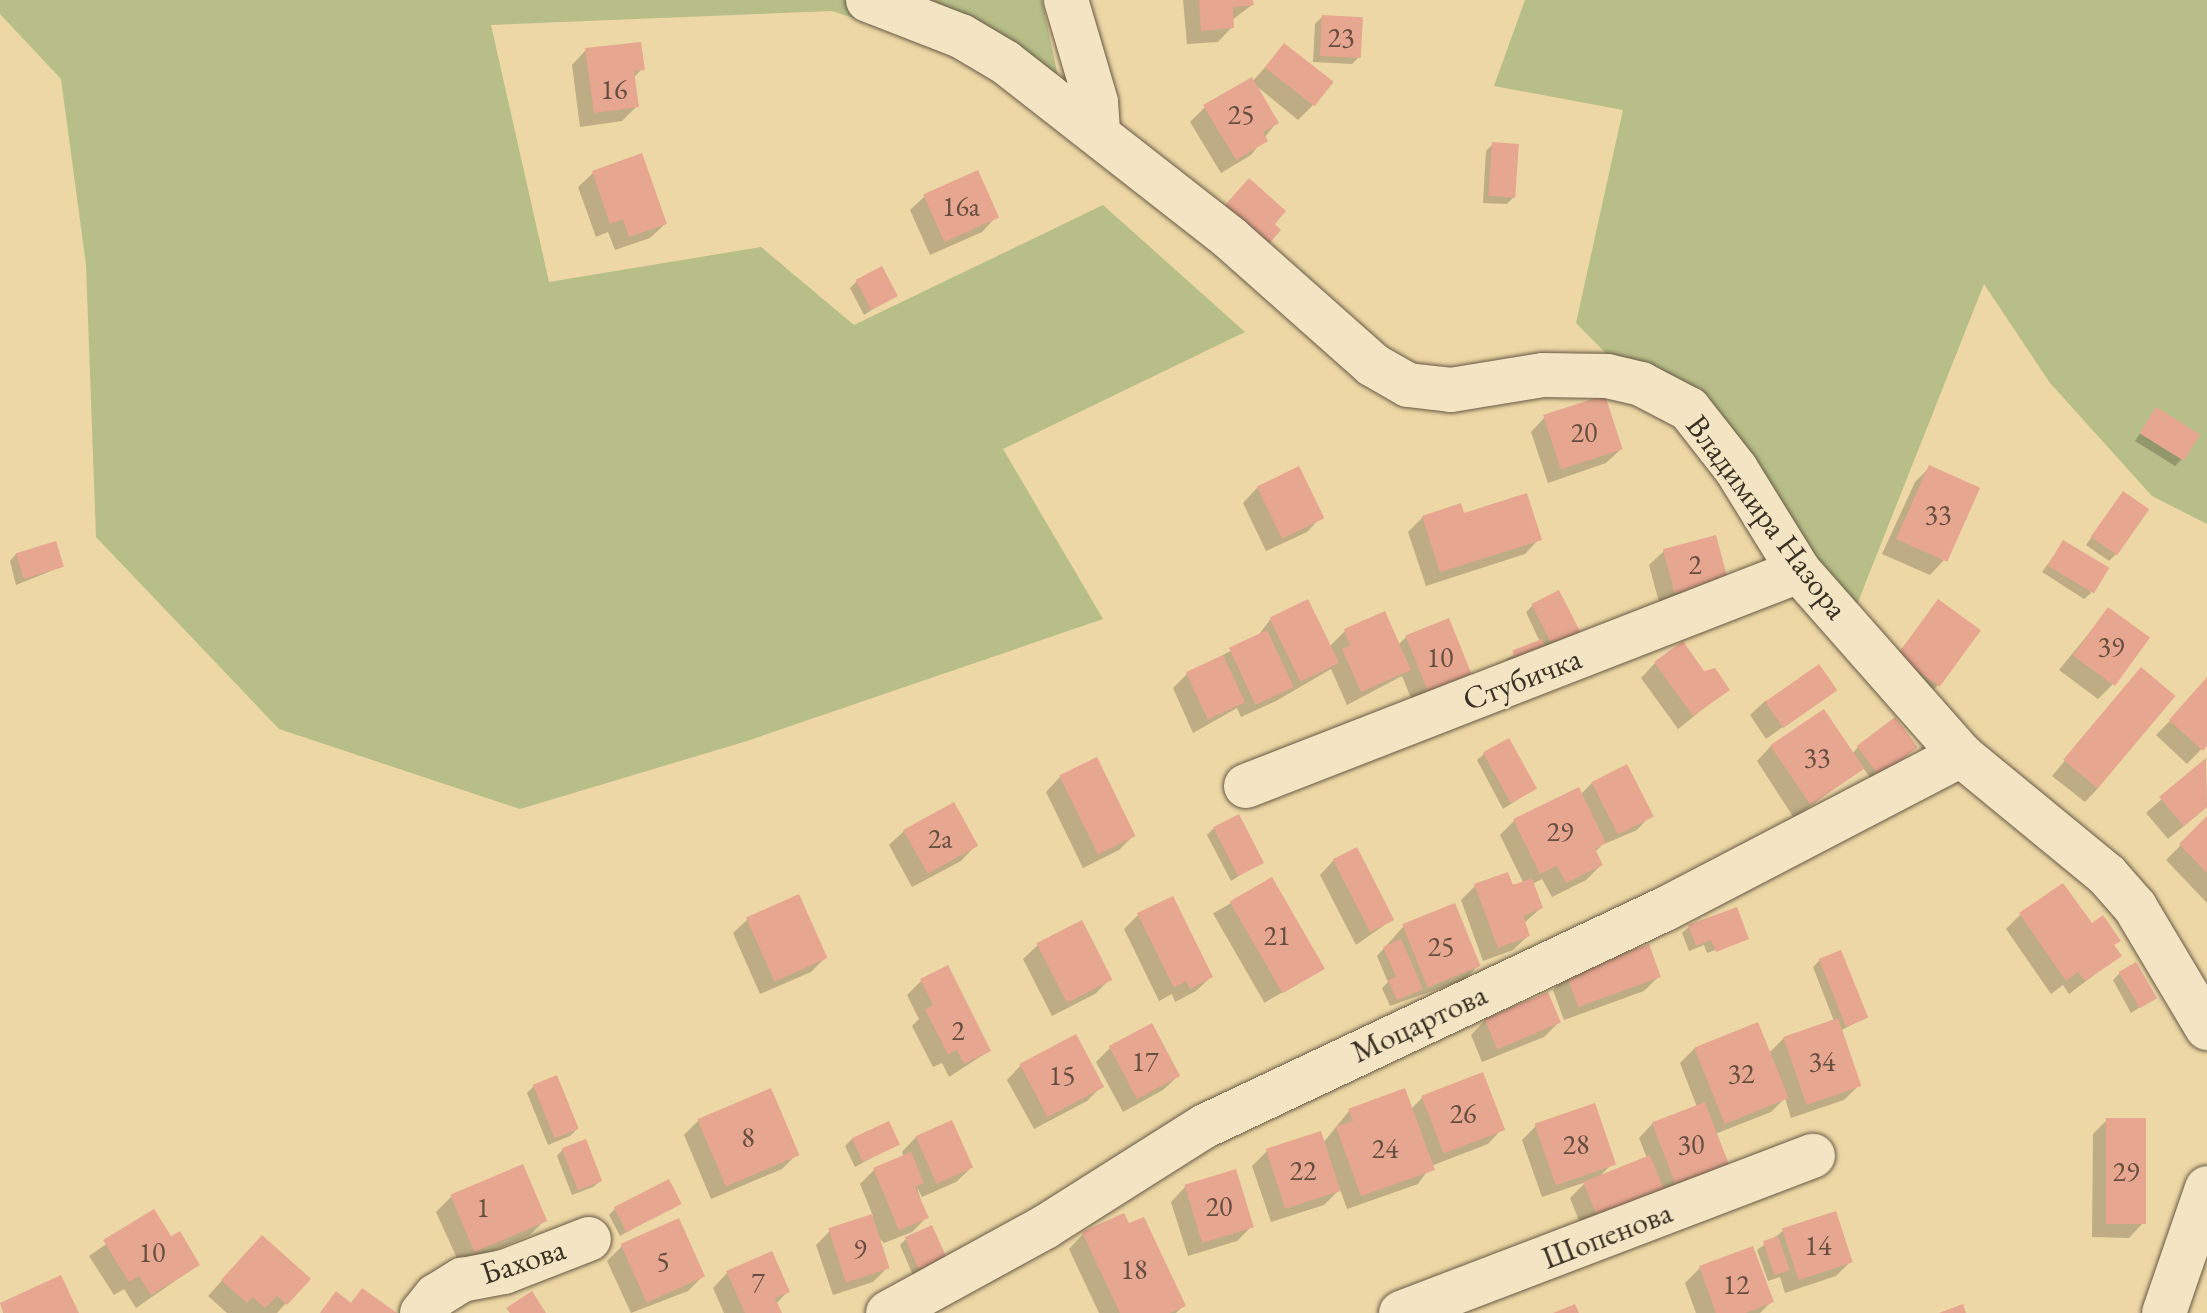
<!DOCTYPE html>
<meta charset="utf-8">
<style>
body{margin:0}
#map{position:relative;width:2207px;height:1313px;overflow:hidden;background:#edd7a5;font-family:"EB Garamond",serif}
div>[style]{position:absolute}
.green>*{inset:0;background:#b7be87}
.shadow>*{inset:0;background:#0003;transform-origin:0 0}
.building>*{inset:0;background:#e7a690;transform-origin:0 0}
.roads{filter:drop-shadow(0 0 2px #675a45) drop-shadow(0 0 2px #675a45)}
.street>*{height:44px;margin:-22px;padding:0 22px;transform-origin:22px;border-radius:22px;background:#f3e5c4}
span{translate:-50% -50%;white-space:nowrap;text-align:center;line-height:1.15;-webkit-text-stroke:6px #f3e5c4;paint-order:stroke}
.number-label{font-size:28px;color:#654e40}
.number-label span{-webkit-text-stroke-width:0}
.street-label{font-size:32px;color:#3a3125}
</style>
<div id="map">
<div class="green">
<i style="clip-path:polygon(0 0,1042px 0,1060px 86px,832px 11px,491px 25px,549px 282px,761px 247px,854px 325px,1103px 205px,1245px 332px,1003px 449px,1103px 619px,747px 741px,520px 809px,279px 729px,96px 537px,86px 265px,61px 79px,0 14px)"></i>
<i style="clip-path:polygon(1525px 0,2207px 0,2207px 524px,2152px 496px,2050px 383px,1984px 284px,1856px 607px,1576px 323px,1623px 110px,1494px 86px)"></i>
</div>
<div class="shadow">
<i style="clip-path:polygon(1183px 0,1251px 0,1252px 5px,1232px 20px,1232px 27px,1218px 42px,1187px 44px)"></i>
<i style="clip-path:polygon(1322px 17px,1359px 57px,1352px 64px,1313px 62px,1315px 24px)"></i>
<i style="clip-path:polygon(1285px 45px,1313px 105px,1298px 120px,1254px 84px,1276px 123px,1251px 155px,1221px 173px,1190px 122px,1205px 107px,1252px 82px)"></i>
<i style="clip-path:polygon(586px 50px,642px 69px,633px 78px,637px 106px,622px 121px,580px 127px,572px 65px)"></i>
<i style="clip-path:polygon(1493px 144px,1514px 197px,1507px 204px,1483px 203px,1486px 151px)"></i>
<i style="clip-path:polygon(593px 173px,665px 224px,650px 238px,615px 250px,608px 232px,596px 237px,578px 187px)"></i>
<i style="clip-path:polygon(925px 196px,996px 217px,982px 232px,930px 255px,910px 210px)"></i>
<i style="clip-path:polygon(857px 281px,895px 295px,864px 315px,850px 288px)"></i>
<i style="clip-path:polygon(2156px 410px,2182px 459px,2175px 466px,2135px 441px)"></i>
<i style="clip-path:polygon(1545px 417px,1621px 449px,1606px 463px,1548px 483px,1531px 432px)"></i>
<i style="clip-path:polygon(1930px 467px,1944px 560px,1930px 575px,1882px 554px,1915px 482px)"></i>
<i style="clip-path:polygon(1257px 488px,1321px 517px,1307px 532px,1266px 551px,1243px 503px)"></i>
<i style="clip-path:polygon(2117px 501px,2116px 554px,2109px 561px,2086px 545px)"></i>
<i style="clip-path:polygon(1423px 517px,1539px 539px,1525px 554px,1426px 586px,1408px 532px)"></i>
<i style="clip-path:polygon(2064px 542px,2091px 593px,2084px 599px,2042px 572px)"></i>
<i style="clip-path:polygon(1664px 551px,1725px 578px,1660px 606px,1649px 565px)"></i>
<i style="clip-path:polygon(16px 554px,61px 567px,16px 585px,10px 561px)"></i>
<i style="clip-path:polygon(1939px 602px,1938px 685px,1923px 700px,1884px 671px)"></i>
<i style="clip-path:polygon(1532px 606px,1579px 634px,1512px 673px,1506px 659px,1540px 642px,1526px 612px)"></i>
<i style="clip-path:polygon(2108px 610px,2112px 685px,2098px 699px,2059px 670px)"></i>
<i style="clip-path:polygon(1384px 614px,1398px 645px,1406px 637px,1471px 678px,1416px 710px,1402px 676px,1347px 705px,1331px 669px,1276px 701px,1241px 717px,1237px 708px,1193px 733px,1173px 688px,1187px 674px,1257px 637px,1270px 620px,1329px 647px,1345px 631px)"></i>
<i style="clip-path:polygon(1655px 663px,1728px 689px,1678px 729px,1641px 678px)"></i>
<i style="clip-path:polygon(2141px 670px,2099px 787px,2085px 802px,2052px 776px)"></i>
<i style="clip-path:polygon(2207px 683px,2207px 743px,2187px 764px,2156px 735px)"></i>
<i style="clip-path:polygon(1834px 690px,1766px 739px,1750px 715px,1765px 701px)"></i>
<i style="clip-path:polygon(1771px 746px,1852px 754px,1858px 747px,1916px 747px,1873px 781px,1863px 768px,1794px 818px,1757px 761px)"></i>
<i style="clip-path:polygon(1484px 754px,1534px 789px,1503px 809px,1477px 760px)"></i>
<i style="clip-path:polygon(2205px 761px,2207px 807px,2168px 839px,2146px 813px)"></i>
<i style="clip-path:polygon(1060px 777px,1134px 835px,1119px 850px,1083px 868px,1046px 792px)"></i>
<i style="clip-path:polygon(1592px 783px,1651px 815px,1637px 830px,1602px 845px,1594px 853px,1601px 865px,1586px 880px,1552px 897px,1542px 879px,1532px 884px,1541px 908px,1523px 924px,1528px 936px,1513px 950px,1483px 961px,1461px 900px,1475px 886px,1524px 884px,1500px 835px,1514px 821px,1580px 795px)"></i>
<i style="clip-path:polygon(953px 805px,975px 846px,961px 861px,912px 887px,889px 845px,904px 831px)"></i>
<i style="clip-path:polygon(2207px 819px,2207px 903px,2166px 860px)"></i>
<i style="clip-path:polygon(1214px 828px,1261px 862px,1231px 881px,1207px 835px)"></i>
<i style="clip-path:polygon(1334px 860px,1393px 919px,1356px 945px,1320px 875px)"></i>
<i style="left:1271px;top:880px;width:103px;height:67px;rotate:60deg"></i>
<i style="clip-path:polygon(1138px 915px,1211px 977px,1196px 991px,1175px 1002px,1172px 994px,1159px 1001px,1124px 929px)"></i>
<i style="clip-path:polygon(2020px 915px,2091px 926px,2119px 956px,2069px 994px,2063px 985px,2051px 994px,2006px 929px)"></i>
<i style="clip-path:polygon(748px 919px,825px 958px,811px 972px,760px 994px,733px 933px)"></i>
<i style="clip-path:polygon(1403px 927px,1478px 966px,1464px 980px,1390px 1006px,1382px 988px,1388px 982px,1377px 956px)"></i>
<i style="clip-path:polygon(1689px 927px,1747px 938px,1707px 953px,1704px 945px,1689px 951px,1682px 933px)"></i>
<i style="clip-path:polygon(1038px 945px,1110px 979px,1095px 994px,1052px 1016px,1023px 959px)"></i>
<i style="clip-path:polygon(1820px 960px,1866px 1017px,1840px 1031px,1858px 1086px,1844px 1100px,1791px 1118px,1785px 1098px,1771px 1112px,1715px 1134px,1727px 1165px,1586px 1238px,1570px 1198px,1586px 1182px,1542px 1197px,1522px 1140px,1537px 1125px,1613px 1163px,1599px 1177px,1647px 1158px,1639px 1138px,1653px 1123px,1697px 1107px,1680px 1063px,1695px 1048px,1768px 1054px,1784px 1038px,1834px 1021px,1813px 967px)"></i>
<i style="clip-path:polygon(2120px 973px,2154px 998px,2131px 1013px,2113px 980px)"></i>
<i style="clip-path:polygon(1567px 976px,1659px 976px,1644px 991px,1564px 1020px,1553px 990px)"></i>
<i style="clip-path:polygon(922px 980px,989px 1051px,949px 1077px,942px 1063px,933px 1067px,912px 1026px,919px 1019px,907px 995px)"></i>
<i style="clip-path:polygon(1485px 1020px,1559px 1022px,1544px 1037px,1482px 1062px,1471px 1035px)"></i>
<i style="clip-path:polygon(1110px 1048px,1178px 1076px,1163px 1090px,1123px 1112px,1096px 1062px)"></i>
<i style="clip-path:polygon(1021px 1065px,1101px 1087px,1087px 1101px,1034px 1129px,1007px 1080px)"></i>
<i style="clip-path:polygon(534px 1086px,577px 1129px,570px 1136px,548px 1145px,527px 1093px)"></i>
<i style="clip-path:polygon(1422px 1098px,1502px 1129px,1488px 1144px,1431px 1166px,1418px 1184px,1347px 1209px,1340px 1189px,1324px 1205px,1271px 1222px,1252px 1166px,1267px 1151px,1323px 1143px,1349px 1111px,1411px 1109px)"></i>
<i style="clip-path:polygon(2107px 1120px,2143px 1223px,2129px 1238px,2092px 1237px,2093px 1134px)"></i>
<i style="clip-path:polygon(698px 1121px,797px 1154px,782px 1169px,711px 1199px,684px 1135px)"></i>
<i style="clip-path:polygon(916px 1137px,971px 1168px,956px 1182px,922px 1197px,917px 1187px,926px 1218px,912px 1232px,884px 1243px,877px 1236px,888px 1267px,873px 1282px,833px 1295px,816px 1245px,830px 1231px,873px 1216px,860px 1184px,874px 1170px,904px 1157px,902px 1152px)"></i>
<i style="clip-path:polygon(852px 1139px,897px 1144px,855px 1167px,845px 1146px)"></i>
<i style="clip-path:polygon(563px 1149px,600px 1181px,593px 1187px,572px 1195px,557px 1156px)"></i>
<i style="clip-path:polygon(522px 1166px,545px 1220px,530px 1235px,460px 1265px,436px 1212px,451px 1197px)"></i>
<i style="clip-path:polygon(1185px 1187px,1251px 1227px,1237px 1241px,1188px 1256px,1171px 1202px)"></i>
<i style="clip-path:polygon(679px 1203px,620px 1236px,609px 1215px,616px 1208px)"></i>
<i style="clip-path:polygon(154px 1211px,171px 1239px,198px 1265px,136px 1308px,124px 1289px,114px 1295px,89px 1256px)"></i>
<i style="clip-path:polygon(1783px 1231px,1851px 1261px,1836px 1276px,1785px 1293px,1780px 1277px,1768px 1281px,1757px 1250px)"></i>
<i style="clip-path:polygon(1083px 1234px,1184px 1305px,1176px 1313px,1099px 1313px,1069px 1249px)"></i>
<i style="clip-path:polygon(906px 1239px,944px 1258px,913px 1275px,900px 1245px)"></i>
<i style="clip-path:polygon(622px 1246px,702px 1277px,688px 1291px,631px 1313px,607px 1261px)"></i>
<i style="clip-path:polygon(1752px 1249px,1771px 1302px,1760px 1313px,1696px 1313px,1685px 1283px,1700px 1268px)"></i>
<i style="clip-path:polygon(248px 1252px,308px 1279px,277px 1313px,227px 1313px,208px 1296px)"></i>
<i style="clip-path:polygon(727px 1273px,788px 1291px,776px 1304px,780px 1313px,724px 1313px,713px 1288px)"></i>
</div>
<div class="building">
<i style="clip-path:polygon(1199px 0,1253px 0,1254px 5px,1233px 7px,1234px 28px,1201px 31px)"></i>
<i style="left:1322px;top:15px;width:41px;height:41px;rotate:3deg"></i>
<i style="clip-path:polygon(641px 42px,645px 70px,634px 71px,639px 107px,594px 113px,585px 48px)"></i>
<i style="left:1284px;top:43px;width:63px;height:31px;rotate:38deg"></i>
<i style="clip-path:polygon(1252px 77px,1279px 123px,1263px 132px,1268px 141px,1236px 160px,1203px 105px)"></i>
<i style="left:1492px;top:142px;width:27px;height:54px;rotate:4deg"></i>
<i style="clip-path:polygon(642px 153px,667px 224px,629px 237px,623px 219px,610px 224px,592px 171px)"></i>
<i style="left:978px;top:170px;width:52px;height:60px;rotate:66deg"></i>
<i style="clip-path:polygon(1249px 178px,1286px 211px,1275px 224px,1281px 230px,1269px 244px,1225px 205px)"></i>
<i style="left:882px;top:266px;width:34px;height:30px;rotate:62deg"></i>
<i style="left:1605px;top:395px;width:57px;height:65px;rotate:72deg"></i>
<i style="left:2156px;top:407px;width:52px;height:31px;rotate:32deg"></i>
<i style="left:1929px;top:465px;width:56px;height:81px;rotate:24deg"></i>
<i style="left:1299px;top:466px;width:58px;height:47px;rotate:64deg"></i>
<i style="left:2123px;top:491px;width:32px;height:56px;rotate:35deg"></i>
<i style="clip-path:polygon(1527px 493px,1542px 540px,1440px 572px,1422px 516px,1461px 503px,1464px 513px)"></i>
<i style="left:1716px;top:535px;width:46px;height:55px;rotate:75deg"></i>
<i style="left:2063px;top:540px;width:54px;height:30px;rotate:31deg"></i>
<i style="left:56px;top:541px;width:27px;height:42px;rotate:73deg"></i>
<i style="left:1559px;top:590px;width:51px;height:31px;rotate:63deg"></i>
<i style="left:1308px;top:599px;width:71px;height:43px;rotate:64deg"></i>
<i style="left:1938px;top:599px;width:53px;height:70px;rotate:36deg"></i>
<i style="left:2108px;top:607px;width:52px;height:60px;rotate:36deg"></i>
<i style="clip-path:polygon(1385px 611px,1411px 670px,1361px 692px,1342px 649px,1350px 645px,1344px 629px)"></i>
<i style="left:1449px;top:618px;width:66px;height:47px;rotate:68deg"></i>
<i style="left:1267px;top:630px;width:63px;height:42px;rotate:65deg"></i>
<i style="left:1542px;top:639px;width:17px;height:32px;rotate:69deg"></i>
<i style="clip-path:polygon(1683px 641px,1704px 671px,1715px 668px,1730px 690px,1693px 716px,1654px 662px)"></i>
<i style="left:1223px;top:655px;width:52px;height:41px;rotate:65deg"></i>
<i style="left:1819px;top:664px;width:32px;height:66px;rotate:55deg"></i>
<i style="left:2141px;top:667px;width:45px;height:121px;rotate:40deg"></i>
<i style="clip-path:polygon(2207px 677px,2207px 746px,2203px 751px,2169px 720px)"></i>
<i style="left:1824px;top:709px;width:72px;height:65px;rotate:56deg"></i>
<i style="left:1895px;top:717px;width:38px;height:48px;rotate:53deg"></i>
<i style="left:1509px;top:738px;width:58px;height:30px;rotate:61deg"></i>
<i style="left:1097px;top:757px;width:88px;height:42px;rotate:64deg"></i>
<i style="clip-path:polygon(2206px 758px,2207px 807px,2184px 826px,2159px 797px)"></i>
<i style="left:1627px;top:764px;width:59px;height:40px;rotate:63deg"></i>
<i style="clip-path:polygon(1579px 787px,1606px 843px,1595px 849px,1603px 865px,1566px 883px,1557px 866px,1540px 874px,1513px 819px)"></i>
<i style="left:954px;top:802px;width:50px;height:58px;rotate:61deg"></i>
<i style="left:1239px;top:814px;width:55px;height:29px;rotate:63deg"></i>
<i style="clip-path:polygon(2207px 816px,2207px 873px,2179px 844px)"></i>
<i style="left:1357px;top:847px;width:82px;height:27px;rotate:63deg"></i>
<i style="clip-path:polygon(1508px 872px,1513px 885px,1532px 878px,1543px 908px,1523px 916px,1530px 936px,1498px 948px,1474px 884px)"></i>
<i style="left:1272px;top:877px;width:106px;height:49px;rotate:60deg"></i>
<i style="clip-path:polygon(2063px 883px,2092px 923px,2103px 915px,2121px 941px,2114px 945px,2122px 956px,2085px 981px,2078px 972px,2066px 981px,2019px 913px)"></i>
<i style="left:799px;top:894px;width:70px;height:58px;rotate:66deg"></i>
<i style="clip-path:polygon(1173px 896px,1213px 977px,1190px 989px,1186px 981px,1174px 988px,1137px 913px)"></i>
<i style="left:1455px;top:903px;width:68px;height:57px;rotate:68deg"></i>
<i style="clip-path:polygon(1737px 907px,1749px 939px,1716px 952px,1711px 940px,1696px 946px,1688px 925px)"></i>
<i style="left:1082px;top:920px;width:67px;height:51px;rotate:63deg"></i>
<i style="clip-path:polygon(1401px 939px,1423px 989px,1397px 1000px,1388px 980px,1396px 977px,1383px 947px)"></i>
<i style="left:1649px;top:944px;width:35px;height:88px;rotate:70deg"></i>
<i style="left:1841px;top:950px;width:73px;height:24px;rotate:68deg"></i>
<i style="left:2136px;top:962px;width:42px;height:20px;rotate:60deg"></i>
<i style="clip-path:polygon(948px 965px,991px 1051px,964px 1064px,957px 1050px,948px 1054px,925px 1010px,933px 1005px,920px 979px)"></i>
<i style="left:1548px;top:992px;width:33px;height:69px;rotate:67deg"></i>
<i style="left:1838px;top:1018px;width:72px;height:58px;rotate:71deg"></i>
<i style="left:1758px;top:1022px;width:82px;height:69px;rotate:68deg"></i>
<i style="left:1152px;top:1023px;width:60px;height:49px;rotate:62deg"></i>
<i style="left:1076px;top:1034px;width:60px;height:64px;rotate:62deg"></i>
<i style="left:1483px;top:1072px;width:62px;height:66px;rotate:69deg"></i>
<i style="left:557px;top:1075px;width:58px;height:26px;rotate:68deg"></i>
<i style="left:771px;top:1088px;width:73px;height:80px;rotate:67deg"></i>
<i style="clip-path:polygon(1405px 1088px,1435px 1170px,1361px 1196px,1336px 1127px,1353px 1121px,1348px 1109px)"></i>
<i style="left:1705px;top:1102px;width:69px;height:57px;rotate:69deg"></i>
<i style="left:1595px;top:1103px;width:65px;height:64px;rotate:71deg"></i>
<i style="left:2106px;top:1118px;width:40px;height:106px"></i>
<i style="left:952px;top:1120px;width:52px;height:40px;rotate:66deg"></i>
<i style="left:889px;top:1121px;width:26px;height:41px;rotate:65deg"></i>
<i style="left:1321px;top:1131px;width:63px;height:58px;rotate:72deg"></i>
<i style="left:586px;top:1139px;width:45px;height:26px;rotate:69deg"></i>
<i style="clip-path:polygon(911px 1152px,924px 1183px,915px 1187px,929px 1218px,899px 1230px,873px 1168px)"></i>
<i style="left:1650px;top:1155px;width:48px;height:72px;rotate:68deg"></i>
<i style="left:523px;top:1164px;width:62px;height:79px;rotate:67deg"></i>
<i style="left:1236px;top:1169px;width:61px;height:54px;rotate:73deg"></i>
<i style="left:669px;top:1179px;width:28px;height:62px;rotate:63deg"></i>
<i style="clip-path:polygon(154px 1209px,171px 1236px,180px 1231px,200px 1265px,151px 1295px,139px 1276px,129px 1282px,103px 1240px)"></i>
<i style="left:1836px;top:1211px;width:54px;height:57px;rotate:72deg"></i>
<i style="clip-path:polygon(1124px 1213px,1129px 1223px,1144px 1217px,1186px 1306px,1170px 1313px,1120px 1313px,1082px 1232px)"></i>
<i style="left:872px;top:1214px;width:57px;height:46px;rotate:72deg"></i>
<i style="left:679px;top:1218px;width:64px;height:64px;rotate:66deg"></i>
<i style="left:932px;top:1225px;width:36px;height:30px;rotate:66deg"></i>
<i style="clip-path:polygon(262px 1235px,311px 1279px,287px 1305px,277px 1296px,265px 1308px,253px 1297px,247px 1303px,221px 1280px)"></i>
<i style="left:1778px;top:1236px;width:36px;height:16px;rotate:71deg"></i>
<i style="clip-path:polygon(1753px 1246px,1774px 1302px,1746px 1313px,1716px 1313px,1699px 1266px)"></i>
<i style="clip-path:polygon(772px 1251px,790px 1292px,775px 1298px,782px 1313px,745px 1313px,726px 1271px)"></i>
<i style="clip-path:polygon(61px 1275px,79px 1313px,3px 1313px,0 1303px)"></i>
<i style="clip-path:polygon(362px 1288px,397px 1313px,320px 1313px,336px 1291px,351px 1303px)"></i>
<i style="clip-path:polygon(532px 1291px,546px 1313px,510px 1313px,506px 1308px)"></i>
<i style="clip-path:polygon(1575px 1304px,1579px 1313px,1553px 1313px)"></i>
<i style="clip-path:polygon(1963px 1304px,1966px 1313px,1939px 1313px)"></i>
</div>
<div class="roads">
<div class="street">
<i style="left:868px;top:0;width:100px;rotate:21.2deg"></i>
<i style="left:961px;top:36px;width:51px;rotate:30.6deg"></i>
<i style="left:1005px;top:62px;width:286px;rotate:38deg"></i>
<i style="left:1230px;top:238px;width:191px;rotate:41.6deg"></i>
<i style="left:1373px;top:365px;width:40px;rotate:29.7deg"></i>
<i style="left:1408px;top:385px;width:43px;rotate:6.6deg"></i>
<i style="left:1451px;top:390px;width:93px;rotate:-9.3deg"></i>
<i style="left:1543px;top:375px;width:64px;rotate:0.9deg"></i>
<i style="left:1607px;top:376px;width:35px;rotate:13deg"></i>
<i style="left:1641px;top:384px;width:54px;rotate:27.5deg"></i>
<i style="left:1689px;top:409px;width:76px;rotate:51.9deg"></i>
<i style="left:1736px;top:469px;width:120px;rotate:58.3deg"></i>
<i style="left:1799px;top:571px;width:245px;rotate:48.6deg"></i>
<i style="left:1961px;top:755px;width:189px;rotate:39.4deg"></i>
<i style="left:2107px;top:875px;width:43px;rotate:48.8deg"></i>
<i style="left:2135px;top:907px;width:141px;rotate:59.2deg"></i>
<i style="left:1066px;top:0;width:106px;rotate:73.6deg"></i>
<i style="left:1096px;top:102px;width:30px;rotate:86deg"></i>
<i style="left:1246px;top:786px;width:593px;rotate:-21.25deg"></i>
<i style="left:422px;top:1313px;width:22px;rotate:-51deg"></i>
<i style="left:436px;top:1296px;width:31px;rotate:-32deg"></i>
<i style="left:462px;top:1280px;width:43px;rotate:-10.8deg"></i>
<i style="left:504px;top:1272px;width:91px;rotate:-21.2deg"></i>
<i style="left:888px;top:1313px;width:179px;rotate:-28.7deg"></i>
<i style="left:1045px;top:1227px;width:189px;rotate:-32.3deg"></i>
<i style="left:1205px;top:1126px;width:509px;rotate:-25.26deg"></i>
<i style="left:1665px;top:909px;width:334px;rotate:-27.5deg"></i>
<i style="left:1401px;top:1313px;width:441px;rotate:-20.9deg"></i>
<i style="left:2164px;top:1313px;width:132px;rotate:-71deg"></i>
</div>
</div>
<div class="number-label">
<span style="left:1341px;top:37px">23</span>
<span style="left:614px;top:89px">16</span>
<span style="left:1241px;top:114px">25</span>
<span style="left:961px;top:206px">16a</span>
<span style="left:1584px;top:432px">20</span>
<span style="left:1938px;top:514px">33</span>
<span style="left:1695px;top:564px">2</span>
<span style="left:2111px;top:646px">39</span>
<span style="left:1440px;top:657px">10</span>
<span style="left:1817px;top:757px">33</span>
<span style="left:1560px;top:831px">29</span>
<span style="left:940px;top:838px">2a</span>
<span style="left:1277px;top:935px">21</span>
<span style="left:1441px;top:946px">25</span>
<span style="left:958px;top:1030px">2</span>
<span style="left:1145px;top:1061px">17</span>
<span style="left:1822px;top:1061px">34</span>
<span style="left:1741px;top:1073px">32</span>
<span style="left:1062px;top:1075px">15</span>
<span style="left:1463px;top:1113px">26</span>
<span style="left:748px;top:1137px">8</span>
<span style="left:1576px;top:1144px">28</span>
<span style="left:1691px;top:1144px">30</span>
<span style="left:1385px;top:1148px">24</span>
<span style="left:1303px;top:1170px">22</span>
<span style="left:2126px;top:1171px">29</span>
<span style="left:1219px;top:1206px">20</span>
<span style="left:483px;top:1207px">1</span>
<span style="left:1818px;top:1245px">14</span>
<span style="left:860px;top:1248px">9</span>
<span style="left:152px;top:1252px">10</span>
<span style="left:663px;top:1261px">5</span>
<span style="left:1134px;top:1269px">18</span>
<span style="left:758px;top:1282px">7</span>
<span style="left:1736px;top:1284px">12</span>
</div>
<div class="street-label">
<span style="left:1767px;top:517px;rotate:53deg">Владимира Назора</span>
<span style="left:1522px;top:679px;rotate:-21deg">Стубичка</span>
<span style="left:1419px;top:1023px;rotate:-25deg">Моцартова</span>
<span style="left:1607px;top:1235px;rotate:-21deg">Шопенова</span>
<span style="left:523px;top:1261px;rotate:-18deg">Бахова</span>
</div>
</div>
